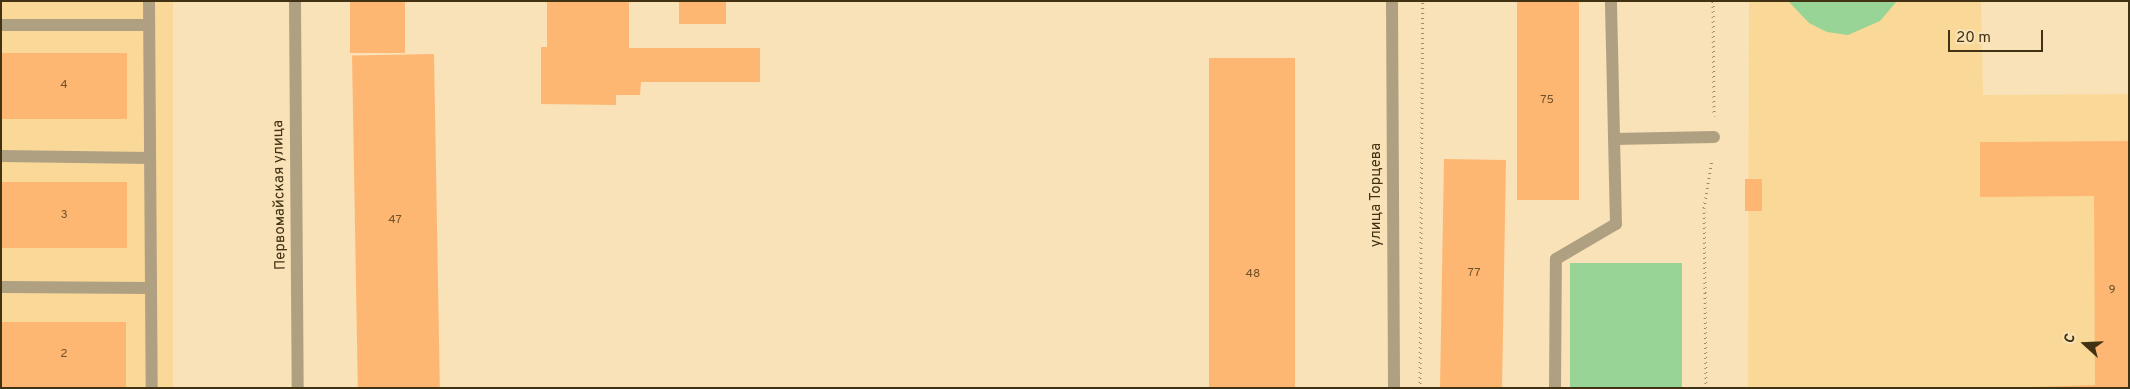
<!DOCTYPE html>
<meta charset="utf-8">
<style>
body{margin:0}
#map{position:relative;width:2130px;height:389px;overflow:hidden;background:#f9e2b7;font-family:Overpass,sans-serif}
div>[style]{position:absolute}
.built>*{inset:0;background:#fad998;transform-origin:0 0}
.green>*{inset:0;background:#97d495;transform-origin:0 0}
.building>*{inset:0;background:#feb773;transform-origin:0 0}
.path>*{height:3px;margin-top:-1.5px;transform-origin:0;background:repeating-linear-gradient(90deg,#a08d68 0 1px,transparent 0 5px)}
.service>*{height:12px;margin:-6px;padding:0 6px;transform-origin:6px;border-radius:6px;background:#b0a082}
.minor>*{height:12px;margin:-6px;padding:0 6px;transform-origin:6px;border-radius:6px;background:#b0a082}
.tertiary>*{height:12px;margin:-6px;padding:0 6px;transform-origin:6px;border-radius:6px;background:#b0a082}
span{translate:-50% -50%;white-space:nowrap;text-align:center;line-height:1.15;-webkit-text-stroke:4.5px #f9e2b7;paint-order:stroke}
.number-label{font-size:12px;color:#70532b}
.number-label span{-webkit-text-stroke-width:0}
.street-label{font-size:15px;color:#413213}
.frame{position:absolute;inset:0;border:2px solid #413213;pointer-events:none}
.north{position:absolute;left:2060px;top:319px;width:50px;height:50px;-webkit-text-stroke:4px #f9e2b7;paint-order:stroke;rotate:290deg;font-size:14px;font-weight:700;line-height:20px;text-align:center;color:#413213}
.north::after{content:'';display:block;margin:auto;width:18px;height:22px;background:#413213;clip-path:polygon(50% 0,100% 100%,50% 72%,0 100%)}
.scale{position:absolute;left:1948px;top:30px;width:95px;height:22px;box-sizing:border-box;border:2px solid #413213;border-top:0;padding-left:6px;font-size:15px;line-height:18px;white-space:nowrap;color:#413213;-webkit-text-stroke:4px #f9e2b7;paint-order:stroke}
</style>
<div id="map">
<div class="built">
<i style="left:1px;top:1px;width:172px;height:387px"></i>
<i style="clip-path:polygon(1749px 1px,1981px 1px,1983px 95px,2129px 94px,2129px 388px,1748px 388px)"></i>
</div>
<div class="green">
<i style="clip-path:polygon(1788px 1px,1897px 1px,1880px 21px,1848px 35px,1827px 32px,1809px 23px)"></i>
<i style="left:1682px;top:263px;width:125px;height:112px;rotate:90deg"></i>
</div>
<div class="building">
<i style="left:350px;top:1px;width:55px;height:52px"></i>
<i style="clip-path:polygon(547px 1px,629px 1px,629px 48px,760px 48px,760px 82px,641px 82px,640px 95px,616px 95px,616px 105px,541px 104px,541px 47px,547px 47px)"></i>
<i style="left:679px;top:1px;width:47px;height:23px"></i>
<i style="left:1517px;top:1px;width:62px;height:199px"></i>
<i style="left:1px;top:53px;width:126px;height:66px"></i>
<i style="left:434px;top:54px;width:334px;height:82px;rotate:89deg"></i>
<i style="left:1295px;top:58px;width:330px;height:86px;rotate:90deg"></i>
<i style="clip-path:polygon(2129px 141px,2129px 388px,2005px 388px,2095px 385px,2094px 196px,1980px 197px,1980px 142px)"></i>
<i style="left:1444px;top:159px;width:62px;height:229px;rotate:1deg"></i>
<i style="left:1762px;top:179px;width:32px;height:17px;rotate:90deg"></i>
<i style="left:127px;top:182px;width:66px;height:126px;rotate:90deg"></i>
<i style="left:1px;top:322px;width:125px;height:66px"></i>
</div>
<div class="path">
<i style="left:1713px;top:1px;width:115px;rotate:89.5deg"></i>
<i style="left:1420px;top:388px;width:387px;rotate:-89.6deg"></i>
<i style="left:1706px;top:388px;width:180px;rotate:-90.6deg"></i>
<i style="left:1704px;top:208px;width:50px;rotate:-80.7deg"></i>
</div>
<div class="service">
<i style="left:149px;top:1px;width:387px;rotate:89.6deg"></i>
<i style="left:1px;top:25px;width:148px"></i>
<i style="left:1614px;top:139px;width:100px;rotate:-1.1deg"></i>
<i style="left:1px;top:156px;width:149px;rotate:0.8deg"></i>
<i style="left:1px;top:287px;width:150px;rotate:0.4deg"></i>
<i style="left:1555px;top:388px;width:129px;rotate:-89.6deg"></i>
<i style="left:1556px;top:259px;width:69px;rotate:-30.3deg"></i>
<i style="left:1616px;top:224px;width:223px;rotate:-91.3deg"></i>
</div>
<div class="minor">
<i style="left:1392px;top:1px;width:387px;rotate:89.7deg"></i>
</div>
<div class="tertiary">
<i style="left:295px;top:1px;width:387px;rotate:89.6deg"></i>
</div>
<div class="number-label">
<span style="left:64px;top:86px">4</span>
<span style="left:1547px;top:101px">75</span>
<span style="left:64px;top:216px">3</span>
<span style="left:395px;top:221px">47</span>
<span style="left:1474px;top:274px">77</span>
<span style="left:1253px;top:275px">48</span>
<span style="left:2112px;top:291px">9</span>
<span style="left:64px;top:355px">2</span>
</div>
<div class="street-label">
<span style="left:280px;top:195px;rotate:-91deg">Первомайская улица</span>
<span style="left:1377px;top:195px;rotate:-90deg">улица Торцева</span>
</div>
<div class="frame"></div>
<div class="north">С</div>
<div class="scale">20 m</div>
</div>
